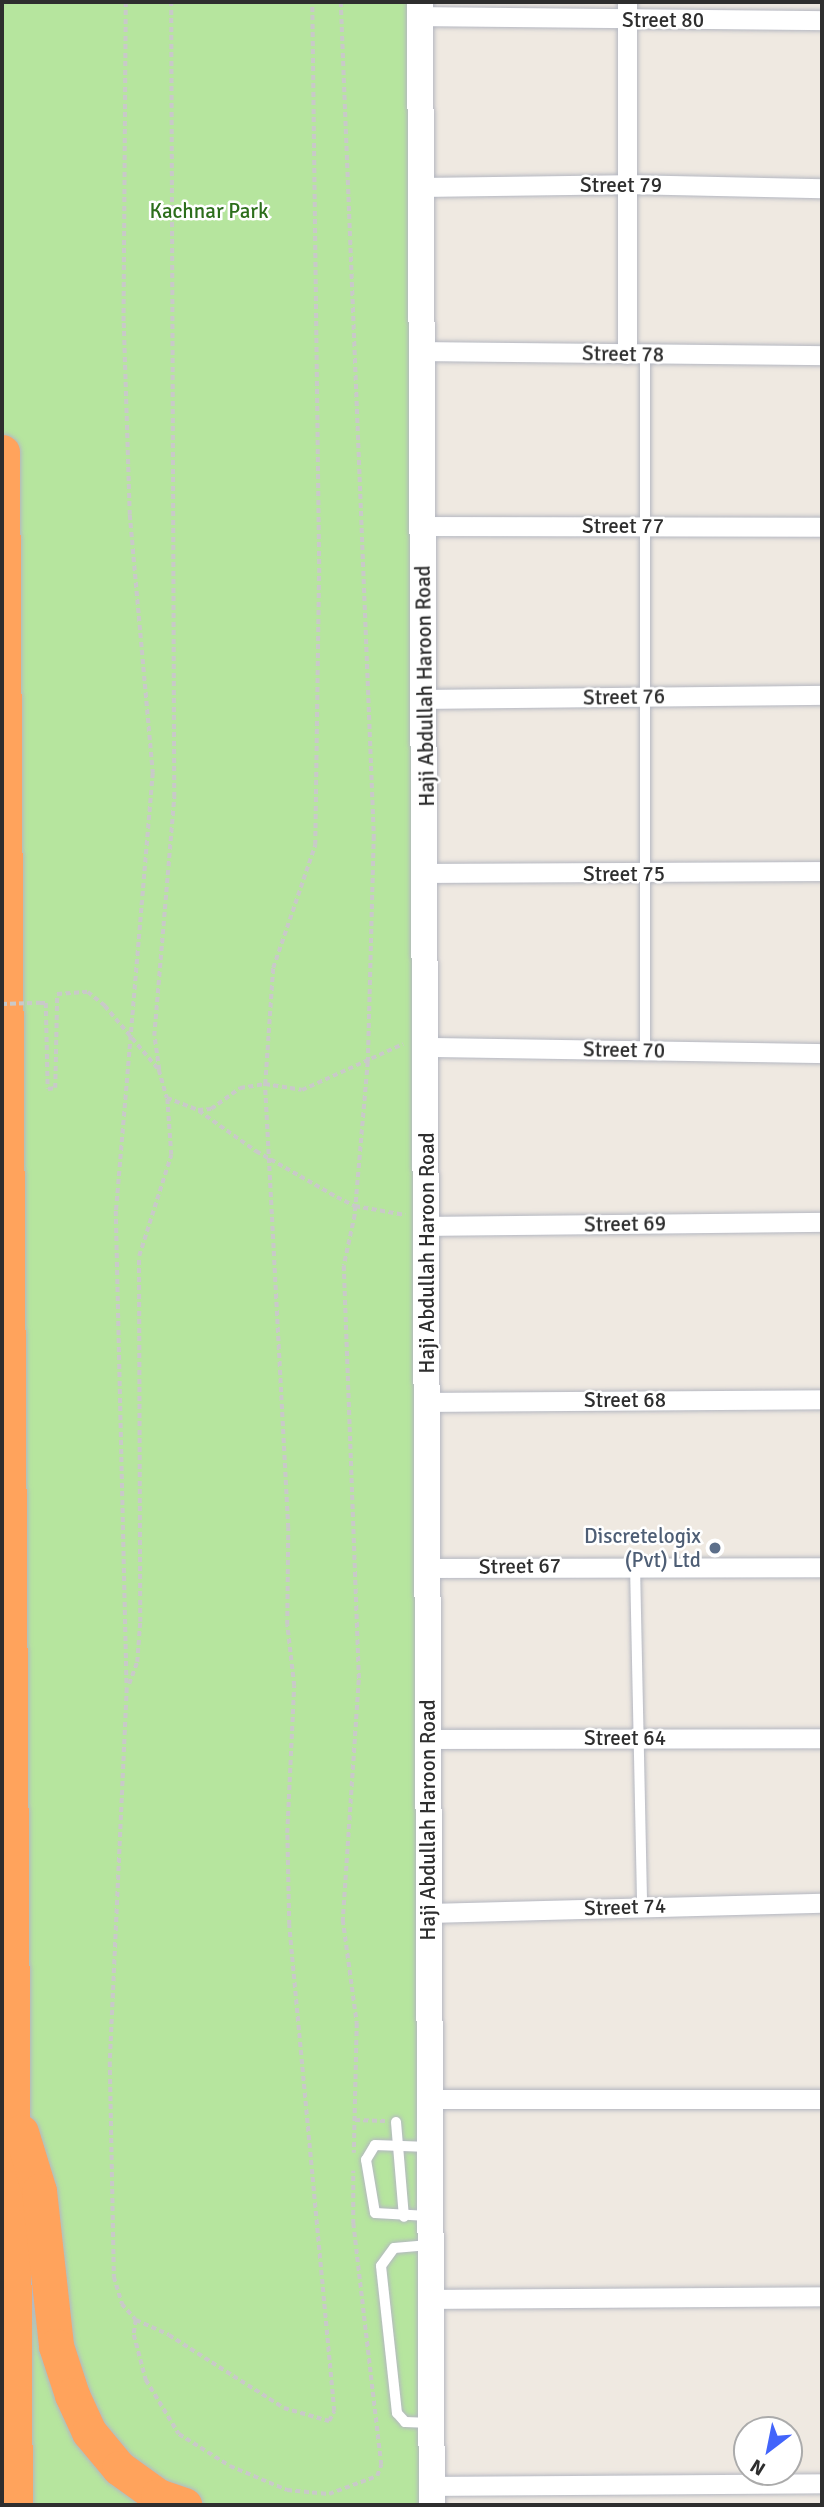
<!DOCTYPE html>
<style>
body{margin:0}
#map{position:relative;width:824px;height:2507px;overflow:hidden;background:#efe9e1;font-family:Signika,sans-serif}
div>[style]{position:absolute}
.green>*{inset:0;background:#b6e59e;transform-origin:0 0}
.path>*{height:3.5px;margin-top:-1.75px;transform-origin:0;background:repeating-linear-gradient(90deg,#c9c9c9 0 5px,transparent 0 8.5px)}
.roads{filter:drop-shadow(0 0 2px #b4b7c1) drop-shadow(0 0 2px #b4b7c1)}
.lane>*{height:10px;margin:-5px;padding:0 5px;transform-origin:5px;border-radius:5px;background:#fff}
.street>*{height:19px;margin:-9.5px;padding:0 9.5px;transform-origin:9.5px;border-radius:9.5px;background:#fff}
.secondary>*{height:26px;margin:-13px;padding:0 13px;transform-origin:13px;border-radius:13px;background:#fff}
.highway>*{height:35px;margin:-17.5px;padding:0 17.5px;transform-origin:17.5px;border-radius:17.5px;background:#ffa35c}
.path-bridge>*{height:3.5px;margin-top:-1.75px;transform-origin:0;background:repeating-linear-gradient(90deg,#c9c9c9 0 5px,transparent 0 8.5px)}
.dots>*{width:19px;height:19px;translate:-50% -50%;box-sizing:border-box;border:4px solid #fff;border-radius:50%}
span{translate:-50% -50%;white-space:nowrap;text-align:center;line-height:1.15;-webkit-text-stroke:5px #fff;paint-order:stroke}
.street-label{font-size:21px;color:#2e2e2e}
.park-label{font-size:21px;color:#2c6e1b}
.service-label{font-size:21px;color:#4e5e75}
.right{translate:-100% -50%;text-align:right}
.frame{position:absolute;inset:0;border:4px solid #2e2e2e;pointer-events:none}
.north{position:absolute;left:733px;top:2416px;width:70px;height:70px;box-sizing:border-box;background:#fff;border:2px solid #ababab;border-radius:50%;rotate:212deg;font-size:19px;font-weight:700;line-height:28px;text-align:center;color:#2e2e2e}
.north::after{content:'';display:block;margin:auto;width:24px;height:32px;background:#4264fb;clip-path:polygon(50% 0,100% 100%,50% 72%,0 100%)}
</style>
<div id="map">
<div class="green">
<i style="left:2px;top:2px;width:417px;height:2503px"></i>
</div>
<div class="path">
<i style="left:126px;top:2px;width:321px;rotate:90.4deg"></i>
<i style="left:124px;top:323px;width:192px;rotate:88.2deg"></i>
<i style="left:130px;top:515px;width:259px;rotate:84.9deg"></i>
<i style="left:153px;top:773px;width:440px;rotate:94.8deg"></i>
<i style="left:116px;top:1211px;width:477px;rotate:88.7deg"></i>
<i style="left:127px;top:1688px;width:374px;rotate:92.6deg"></i>
<i style="left:110px;top:2062px;width:215px;rotate:88.9deg"></i>
<i style="left:114px;top:2277px;width:28px;rotate:73deg"></i>
<i style="left:122px;top:2304px;width:21px;rotate:49deg"></i>
<i style="left:136px;top:2320px;width:36px;rotate:24deg"></i>
<i style="left:169px;top:2335px;width:136px;rotate:32.4deg"></i>
<i style="left:284px;top:2408px;width:47px;rotate:16.1deg"></i>
<i style="left:329px;top:2421px;width:11px;rotate:-63deg"></i>
<i style="left:334px;top:2411px;width:488px;rotate:-95.3deg"></i>
<i style="left:289px;top:1925px;width:92px;rotate:-91.2deg"></i>
<i style="left:287px;top:1833px;width:147px;rotate:-87.3deg"></i>
<i style="left:294px;top:1686px;width:61px;rotate:-96.5deg"></i>
<i style="left:287px;top:1625px;width:97px;rotate:-89.4deg"></i>
<i style="left:288px;top:1528px;width:445px;rotate:-93deg"></i>
<i style="left:265px;top:1084px;width:116px;rotate:-86.1deg"></i>
<i style="left:273px;top:968px;width:130px;rotate:-71.1deg"></i>
<i style="left:315px;top:845px;width:272px;rotate:-89.2deg"></i>
<i style="left:319px;top:573px;width:571px;rotate:-90.7deg"></i>
<i style="left:341px;top:2px;width:835px;rotate:87.73deg"></i>
<i style="left:374px;top:836px;width:226px;rotate:91.5deg"></i>
<i style="left:368px;top:1062px;width:154px;rotate:94.9deg"></i>
<i style="left:355px;top:1215px;width:52px;rotate:102.2deg"></i>
<i style="left:344px;top:1266px;width:414px;rotate:87.9deg"></i>
<i style="left:359px;top:1680px;width:241px;rotate:93.8deg"></i>
<i style="left:343px;top:1920px;width:104px;rotate:82.3deg"></i>
<i style="left:357px;top:2023px;width:130px;rotate:91.3deg"></i>
<i style="left:40px;top:1003px;width:6px"></i>
<i style="left:46px;top:1003px;width:86px;rotate:88.7deg"></i>
<i style="left:48px;top:1089px;width:7px;rotate:-8deg"></i>
<i style="left:55px;top:1088px;width:94px;rotate:-88.8deg"></i>
<i style="left:57px;top:994px;width:31px;rotate:-4deg"></i>
<i style="left:88px;top:992px;width:22px;rotate:39deg"></i>
<i style="left:105px;top:1006px;width:84px;rotate:49.8deg"></i>
<i style="left:159px;top:1070px;width:29px;rotate:74deg"></i>
<i style="left:167px;top:1098px;width:33px;rotate:21deg"></i>
<i style="left:198px;top:1110px;width:13px;rotate:-4deg"></i>
<i style="left:211px;top:1109px;width:36px;rotate:-36deg"></i>
<i style="left:240px;top:1088px;width:25px;rotate:-9deg"></i>
<i style="left:265px;top:1084px;width:37px;rotate:9deg"></i>
<i style="left:302px;top:1090px;width:111px;rotate:-24.5deg"></i>
<i style="left:159px;top:1070px;width:34px;rotate:-98deg"></i>
<i style="left:154px;top:1036px;width:240px;rotate:-85.2deg"></i>
<i style="left:174px;top:797px;width:795px;rotate:-90.22deg"></i>
<i style="left:199px;top:1111px;width:70px;rotate:35.1deg"></i>
<i style="left:256px;top:1151px;width:93px;rotate:29.6deg"></i>
<i style="left:337px;top:1197px;width:20px;rotate:27deg"></i>
<i style="left:355px;top:1206px;width:51px;rotate:10.2deg"></i>
<i style="left:129px;top:1684px;width:23px;rotate:-70deg"></i>
<i style="left:137px;top:1662px;width:40px;rotate:-85.7deg"></i>
<i style="left:140px;top:1622px;width:366px;rotate:-90.2deg"></i>
<i style="left:139px;top:1256px;width:106px;rotate:-72.4deg"></i>
<i style="left:171px;top:1155px;width:57px;rotate:-94deg"></i>
<i style="left:355px;top:2120px;width:30px;rotate:2deg"></i>
<i style="left:136px;top:2320px;width:15px;rotate:98deg"></i>
<i style="left:134px;top:2335px;width:47px;rotate:75.1deg"></i>
<i style="left:146px;top:2380px;width:63px;rotate:58.6deg"></i>
<i style="left:179px;top:2434px;width:60px;rotate:32.1deg"></i>
<i style="left:230px;top:2466px;width:62px;rotate:22.8deg"></i>
<i style="left:287px;top:2490px;width:42px;rotate:5.4deg"></i>
<i style="left:329px;top:2494px;width:51px;rotate:-20.6deg"></i>
<i style="left:377px;top:2476px;width:12px;rotate:-70deg"></i>
<i style="left:381px;top:2465px;width:243px;rotate:-96.6deg"></i>
<i style="left:353px;top:2224px;width:53px;rotate:-90deg"></i>
</div>
<div class="roads">
<div class="lane">
<i style="left:645px;top:355px;width:695px;rotate:90deg"></i>
<i style="left:635px;top:1565px;width:341px;rotate:88.8deg"></i>
<i style="left:396px;top:2122px;width:95px;rotate:85.2deg"></i>
<i style="left:428px;top:2216px;width:53px;rotate:-176.8deg"></i>
<i style="left:375px;top:2213px;width:54px;rotate:-99.6deg"></i>
<i style="left:366px;top:2160px;width:17px;rotate:-59deg"></i>
<i style="left:375px;top:2145px;width:54px;rotate:2.1deg"></i>
<i style="left:429px;top:2245px;width:35px;rotate:175deg"></i>
<i style="left:394px;top:2248px;width:22px;rotate:126deg"></i>
<i style="left:381px;top:2266px;width:148px;rotate:83.8deg"></i>
<i style="left:397px;top:2413px;width:12px;rotate:48deg"></i>
<i style="left:405px;top:2422px;width:26px;rotate:2deg"></i>
</div>
<div class="street">
<i style="left:420px;top:16px;width:402px;rotate:0.6deg"></i>
<i style="left:420px;top:187px;width:204px;rotate:-0.8deg"></i>
<i style="left:624px;top:184px;width:198px;rotate:1.2deg"></i>
<i style="left:424px;top:351px;width:398px;rotate:0.6deg"></i>
<i style="left:627px;top:354px;width:352px;rotate:-90deg"></i>
<i style="left:423px;top:526px;width:399px;rotate:0.1deg"></i>
<i style="left:426px;top:699px;width:396px;rotate:-0.6deg"></i>
<i style="left:426px;top:873px;width:396px;rotate:-0.3deg"></i>
<i style="left:427px;top:1047px;width:395px;rotate:0.9deg"></i>
<i style="left:428px;top:1226px;width:394px;rotate:-0.6deg"></i>
<i style="left:427px;top:1402px;width:395px;rotate:-0.4deg"></i>
<i style="left:427px;top:1568px;width:395px;rotate:-0.1deg"></i>
<i style="left:428px;top:1739px;width:394px;rotate:-0.1deg"></i>
<i style="left:428px;top:1913px;width:394px;rotate:-1.5deg"></i>
<i style="left:428px;top:2099px;width:394px"></i>
<i style="left:430px;top:2299px;width:392px;rotate:-0.4deg"></i>
<i style="left:432px;top:2486px;width:390px;rotate:-0.4deg"></i>
</div>
<div class="secondary">
<i style="left:420px;top:2px;width:2503px;rotate:89.73deg"></i>
</div>
<div class="highway">
<i style="left:2px;top:452px;width:2053px;rotate:89.64deg"></i>
<i style="left:21px;top:2132px;width:62px;rotate:73deg"></i>
<i style="left:39px;top:2191px;width:156px;rotate:83.7deg"></i>
<i style="left:56px;top:2346px;width:52px;rotate:71.9deg"></i>
<i style="left:72px;top:2395px;width:41px;rotate:65.3deg"></i>
<i style="left:89px;top:2432px;width:47px;rotate:50.2deg"></i>
<i style="left:119px;top:2468px;width:48px;rotate:35.7deg"></i>
<i style="left:158px;top:2496px;width:28px;rotate:19deg"></i>
</div>
</div>
<div class="path-bridge">
<i style="left:2px;top:1004px;width:38px;rotate:-2deg"></i>
</div>
<div class="dots">
<i style="left:715px;top:1548px;background:#5c6f8a"></i>
</div>
<div class="street-label">
<span style="left:663px;top:20px">Street 80</span>
<span style="left:621px;top:185px">Street 79</span>
<span style="left:623px;top:354px;rotate:1deg">Street 78</span>
<span style="left:623px;top:526px">Street 77</span>
<span style="left:425px;top:686px;rotate:-91deg">Haji Abdullah Haroon Road</span>
<span style="left:624px;top:697px;rotate:-1deg">Street 76</span>
<span style="left:624px;top:874px">Street 75</span>
<span style="left:624px;top:1050px;rotate:1deg">Street 70</span>
<span style="left:625px;top:1224px;rotate:-1deg">Street 69</span>
<span style="left:427px;top:1253px;rotate:-90deg">Haji Abdullah Haroon Road</span>
<span style="left:625px;top:1400px">Street 68</span>
<span style="left:520px;top:1566px;rotate:-1deg">Street 67</span>
<span style="left:625px;top:1738px">Street 64</span>
<span style="left:428px;top:1820px;rotate:-90deg">Haji Abdullah Haroon Road</span>
<span style="left:625px;top:1907px;rotate:-2deg">Street 74</span>
</div>
<div class="park-label">
<span style="left:209px;top:211px">Kachnar Park</span>
</div>
<div class="service-label">
<span class="right" style="left:701px;top:1548px">Discretelogix<br>(Pvt) Ltd</span>
</div>
<div class="frame"></div>
<div class="north">N</div>
</div>
